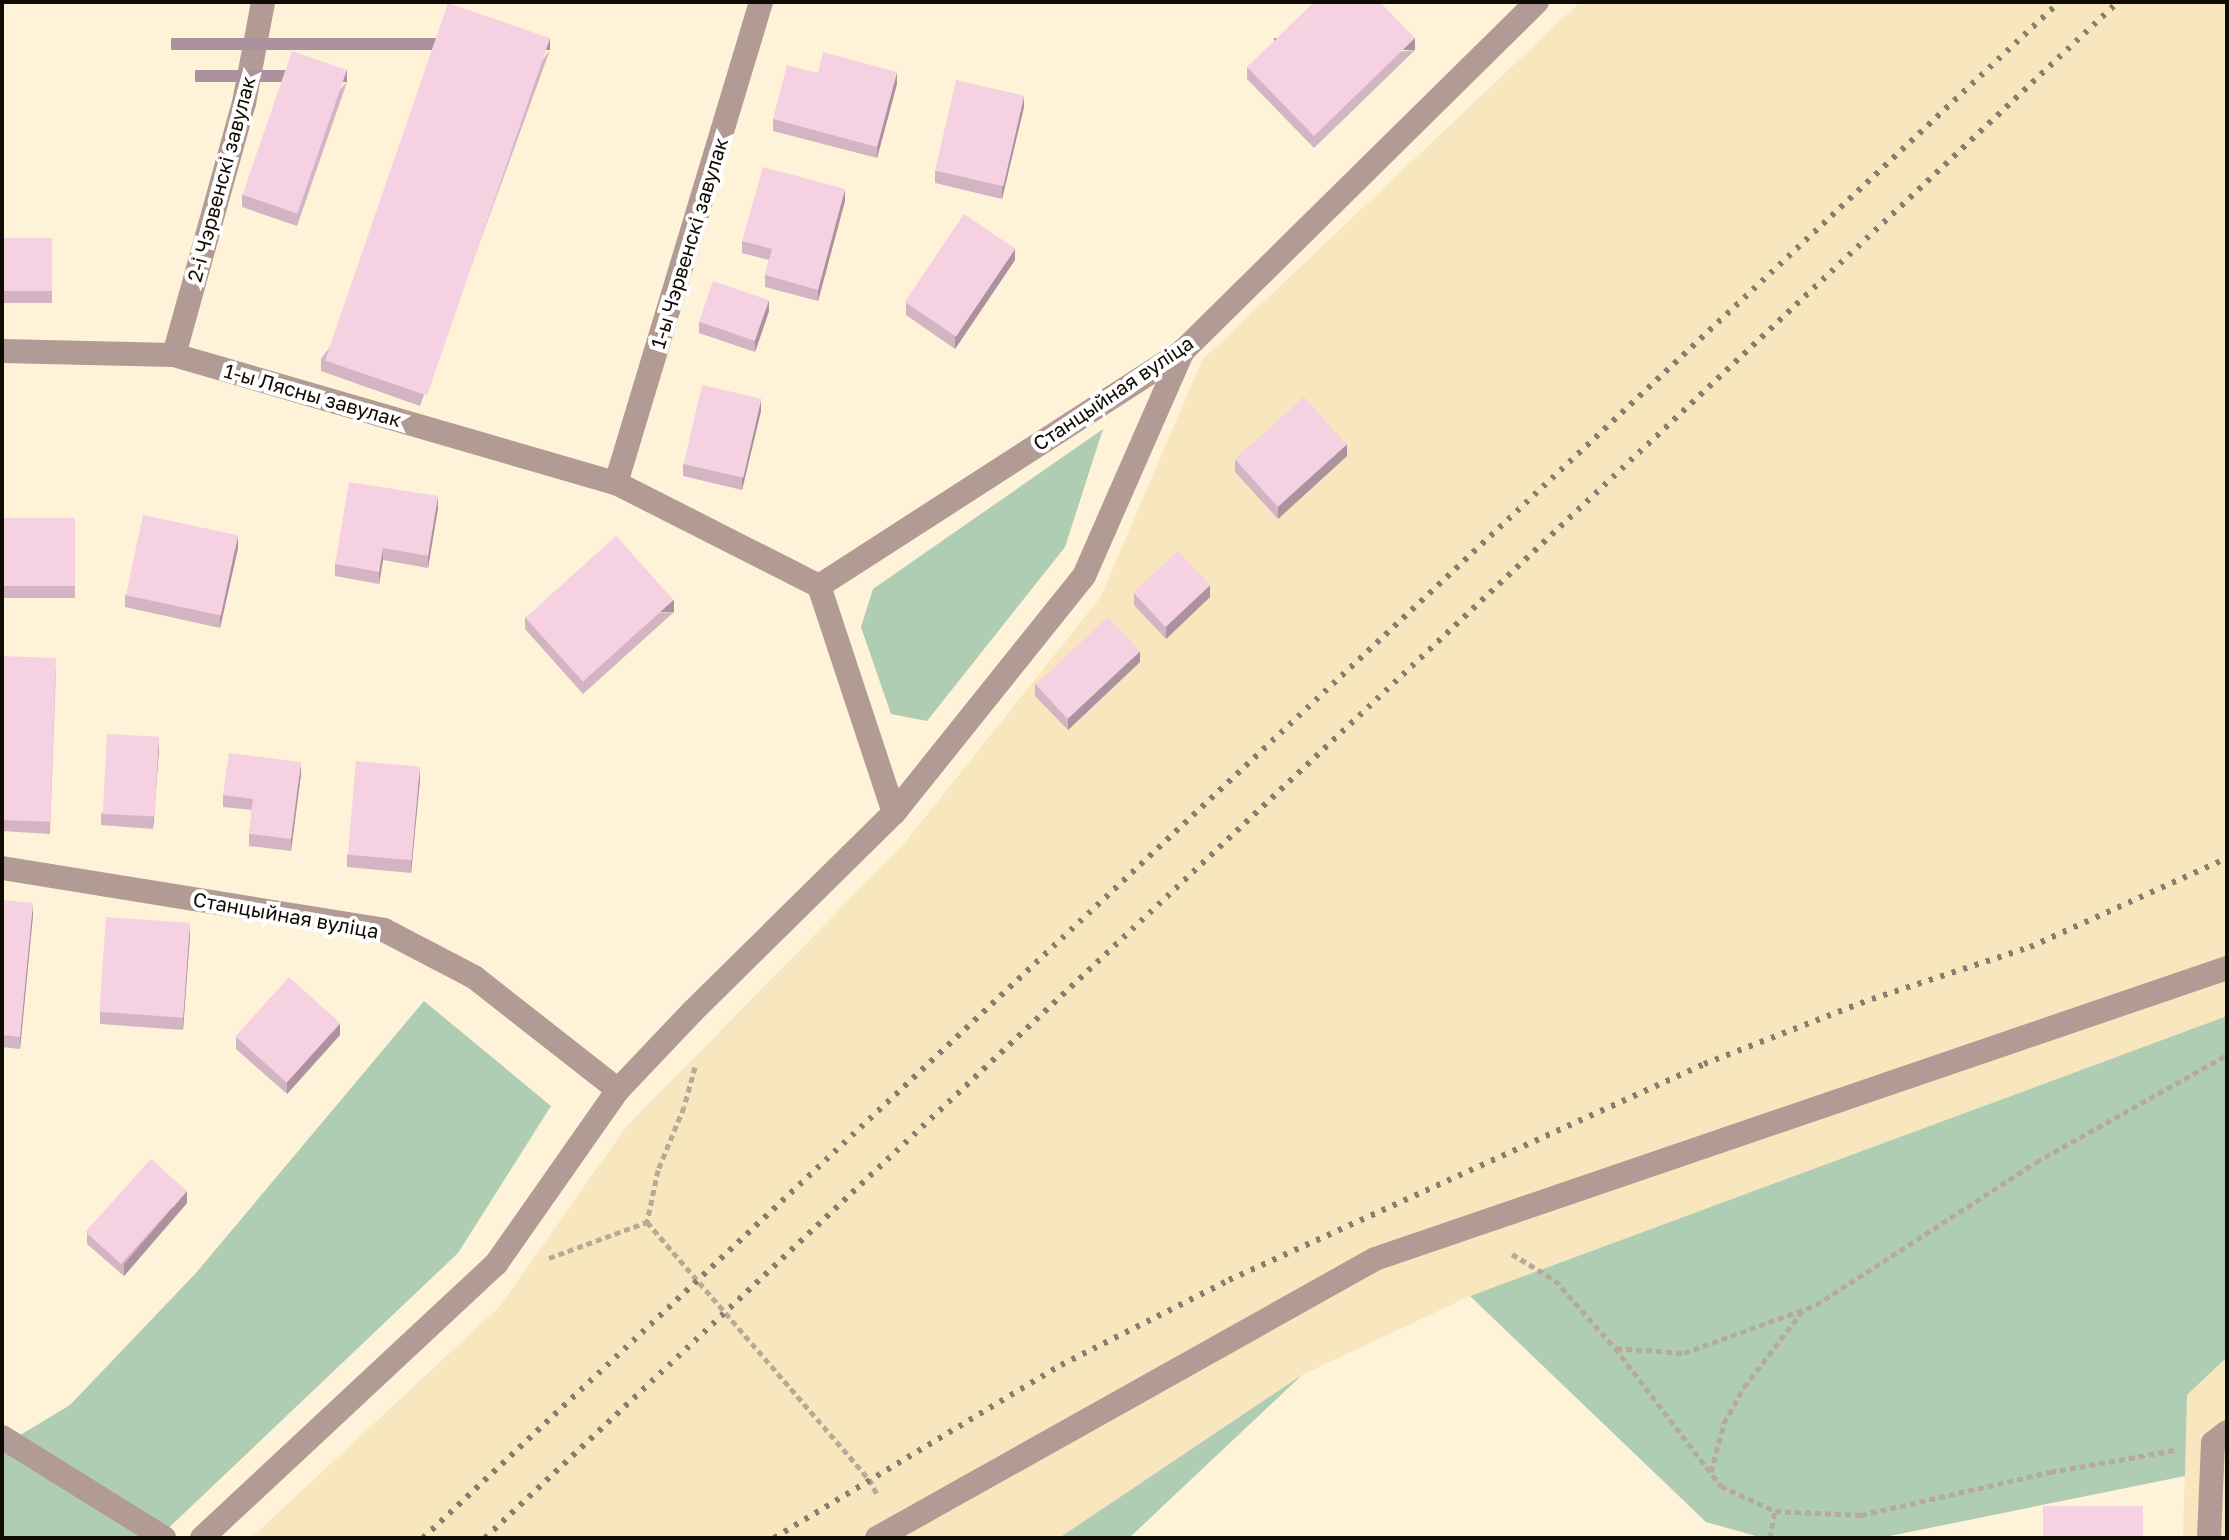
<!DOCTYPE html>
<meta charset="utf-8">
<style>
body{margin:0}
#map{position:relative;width:2229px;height:1540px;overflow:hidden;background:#fef2d8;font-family:"Golos Text",sans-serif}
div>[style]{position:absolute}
.built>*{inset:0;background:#f8e6be}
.green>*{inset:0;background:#aecdb3}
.path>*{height:5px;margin-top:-2.5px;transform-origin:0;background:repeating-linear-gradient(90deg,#b5ab97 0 6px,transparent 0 10px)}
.minor>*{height:24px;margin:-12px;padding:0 12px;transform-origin:12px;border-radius:12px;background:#b29a95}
.rail>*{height:6px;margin-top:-3px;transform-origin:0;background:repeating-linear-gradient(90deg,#877f6e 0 4px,transparent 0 12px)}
.wall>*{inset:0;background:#d3b4c2;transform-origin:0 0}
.shaded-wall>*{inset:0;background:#ac929e;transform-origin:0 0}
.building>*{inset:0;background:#f5d1e2;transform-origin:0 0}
span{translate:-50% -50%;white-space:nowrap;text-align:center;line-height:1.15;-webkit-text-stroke:8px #fff;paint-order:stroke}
.street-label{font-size:20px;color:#100b03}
.frame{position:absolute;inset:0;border:4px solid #100b03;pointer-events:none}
</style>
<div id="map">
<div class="built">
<i style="clip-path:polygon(1580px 2px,2227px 2px,2227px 1016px,1470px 1296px,1302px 1375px,1059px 1538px,251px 1538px,500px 1306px,626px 1127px,902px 846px,1100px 598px,1202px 360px)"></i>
<i style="clip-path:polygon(2227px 1357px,2227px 1538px,2183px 1538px,2187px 1395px)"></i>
</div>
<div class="green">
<i style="clip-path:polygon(1103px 429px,1065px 547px,927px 721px,891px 714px,861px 627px,873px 589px)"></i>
<i style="clip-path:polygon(424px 1001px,551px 1106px,458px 1253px,158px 1538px,2px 1538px,2px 1446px,70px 1405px,196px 1273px)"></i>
<i style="clip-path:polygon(2227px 1016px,2227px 1357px,2187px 1395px,2185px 1476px,1880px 1538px,1763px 1538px,1706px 1522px,1470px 1296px)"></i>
<i style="clip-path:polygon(1302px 1375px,1129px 1538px,1059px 1538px)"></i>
</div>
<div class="path">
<i style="left:695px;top:1067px;width:41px;rotate:105.4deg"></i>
<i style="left:684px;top:1107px;width:68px;rotate:112.4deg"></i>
<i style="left:658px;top:1170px;width:53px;rotate:101.9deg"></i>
<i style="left:647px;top:1222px;width:340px;rotate:49.2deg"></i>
<i style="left:869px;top:1479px;width:19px;rotate:62deg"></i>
<i style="left:1512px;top:1254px;width:50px;rotate:31.2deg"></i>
<i style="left:1555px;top:1280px;width:91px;rotate:48.6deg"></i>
<i style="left:1615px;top:1348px;width:174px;rotate:52.5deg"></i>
<i style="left:1721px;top:1486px;width:60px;rotate:24.8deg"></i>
<i style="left:1775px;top:1511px;width:86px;rotate:2.7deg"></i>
<i style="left:1861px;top:1515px;width:194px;rotate:-12.8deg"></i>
<i style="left:2050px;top:1472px;width:127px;rotate:-10deg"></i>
<i style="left:549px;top:1258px;width:104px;rotate:-20.2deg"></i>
<i style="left:1616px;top:1348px;width:68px;rotate:4.2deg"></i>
<i style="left:1684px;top:1353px;width:140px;rotate:-20deg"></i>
<i style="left:1816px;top:1305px;width:262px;rotate:-33deg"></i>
<i style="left:2036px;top:1162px;width:219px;rotate:-29.3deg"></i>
<i style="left:1711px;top:1472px;width:51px;rotate:-75.1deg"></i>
<i style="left:1724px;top:1423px;width:41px;rotate:-60.9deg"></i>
<i style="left:1744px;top:1387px;width:98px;rotate:-52.4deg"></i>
<i style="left:1770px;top:1538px;width:27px;rotate:-80deg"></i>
</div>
<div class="minor">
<i style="left:2px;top:351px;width:172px;rotate:1.3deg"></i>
<i style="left:174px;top:355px;width:460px;rotate:16.2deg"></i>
<i style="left:616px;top:483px;width:228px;rotate:26.9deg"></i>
<i style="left:819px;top:586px;width:433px;rotate:-32.8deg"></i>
<i style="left:1183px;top:351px;width:497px;rotate:-44.6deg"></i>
<i style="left:174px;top:355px;width:262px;rotate:-74.5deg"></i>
<i style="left:244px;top:103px;width:103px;rotate:-79.3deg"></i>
<i style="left:616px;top:483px;width:502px;rotate:-73.22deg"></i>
<i style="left:819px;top:586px;width:239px;rotate:71.7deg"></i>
<i style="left:2px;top:868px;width:387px;rotate:9.2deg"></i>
<i style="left:384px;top:930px;width:102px;rotate:27.6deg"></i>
<i style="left:474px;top:977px;width:183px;rotate:38.1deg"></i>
<i style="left:2px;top:1437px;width:191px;rotate:31.9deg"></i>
<i style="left:202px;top:1538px;width:402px;rotate:-43deg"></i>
<i style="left:496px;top:1264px;width:213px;rotate:-55deg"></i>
<i style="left:618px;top:1090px;width:109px;rotate:-46.5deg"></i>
<i style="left:693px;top:1011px;width:282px;rotate:-44.6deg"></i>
<i style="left:894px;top:813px;width:304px;rotate:-51.3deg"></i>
<i style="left:1084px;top:576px;width:246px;rotate:-66.3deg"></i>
<i style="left:877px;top:1538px;width:571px;rotate:-29.26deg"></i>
<i style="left:1375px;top:1259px;width:900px;rotate:-18.86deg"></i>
<i style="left:2209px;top:1538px;width:95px;rotate:-87.6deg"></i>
<i style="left:2213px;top:1443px;width:18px;rotate:-38deg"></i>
</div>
<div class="rail">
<i style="left:423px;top:1538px;width:2244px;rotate:-43.19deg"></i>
<i style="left:485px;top:1538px;width:2242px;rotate:-43.25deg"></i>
<i style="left:774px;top:1538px;width:335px;rotate:-31.1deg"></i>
<i style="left:1061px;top:1365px;width:188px;rotate:-26.8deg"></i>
<i style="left:1229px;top:1280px;width:522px;rotate:-24.45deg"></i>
<i style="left:1704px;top:1064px;width:180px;rotate:-21.2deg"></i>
<i style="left:1872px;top:999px;width:166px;rotate:-18.2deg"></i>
<i style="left:2030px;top:947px;width:216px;rotate:-24.3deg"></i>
</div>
<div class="wall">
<i style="clip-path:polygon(550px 50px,420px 406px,321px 371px,321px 359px)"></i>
<i style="clip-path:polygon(1415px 50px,1314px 148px,1247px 79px,1247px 67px)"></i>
<i style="clip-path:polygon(818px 73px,897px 84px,877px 158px,773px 131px,773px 119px)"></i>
<i style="clip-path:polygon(347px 82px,297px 226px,242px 207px,242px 195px)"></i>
<i style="clip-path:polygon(1024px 107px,1002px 199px,935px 183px,935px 171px)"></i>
<i style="clip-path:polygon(845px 201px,818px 301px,765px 287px,765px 275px,769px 260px,742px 253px,742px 241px)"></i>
<i style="left:2px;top:238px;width:50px;height:65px"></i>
<i style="clip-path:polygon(1015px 260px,955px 349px,906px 315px,906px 303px)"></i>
<i style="clip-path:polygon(769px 311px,755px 352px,699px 333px,699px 322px)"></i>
<i style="clip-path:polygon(761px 411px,742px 490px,683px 476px,683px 464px)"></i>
<i style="clip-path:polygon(1347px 456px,1278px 519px,1235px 472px,1235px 460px)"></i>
<i style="clip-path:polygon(438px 508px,428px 568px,383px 560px,379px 584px,335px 576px,335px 564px)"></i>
<i style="left:2px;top:518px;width:73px;height:80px"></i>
<i style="clip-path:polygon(238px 548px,220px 628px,125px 607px,125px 595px)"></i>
<i style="clip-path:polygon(1134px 593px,1210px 597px,1166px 639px,1134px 605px)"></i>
<i style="clip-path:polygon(674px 612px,583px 694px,525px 629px,525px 617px)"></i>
<i style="clip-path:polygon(2px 656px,56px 670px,50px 834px,2px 831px)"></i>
<i style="clip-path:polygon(1140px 662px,1068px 730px,1035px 696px,1035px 684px)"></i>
<i style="clip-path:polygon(159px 749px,153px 829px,101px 825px,101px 814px)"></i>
<i style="clip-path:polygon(301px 774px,291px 851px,249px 846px,249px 834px,252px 810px,223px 807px,223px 795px)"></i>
<i style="clip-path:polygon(420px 779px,411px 873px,347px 867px,347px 855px)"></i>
<i style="clip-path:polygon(2px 900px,33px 915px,20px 1049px,2px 1047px)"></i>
<i style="clip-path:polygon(190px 935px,183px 1030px,100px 1024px,100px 1012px)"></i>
<i style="clip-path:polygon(340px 1035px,287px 1094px,236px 1049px,236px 1037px)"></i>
<i style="clip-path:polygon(187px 1203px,124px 1276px,87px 1244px,87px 1233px)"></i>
</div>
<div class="shaded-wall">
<i style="left:550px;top:38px;width:12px;height:379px;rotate:90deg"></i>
<i style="left:1415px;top:38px;width:12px;height:141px;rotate:90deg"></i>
<i style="left:347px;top:70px;width:12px;height:152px;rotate:90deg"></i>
<i style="clip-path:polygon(897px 72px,897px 84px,877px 158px,877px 147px)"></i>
<i style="clip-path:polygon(1024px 96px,1024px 107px,1002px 199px,1002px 187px)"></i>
<i style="clip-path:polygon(845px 189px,845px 201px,818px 301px,818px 290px)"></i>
<i style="clip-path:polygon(1015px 249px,1015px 260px,955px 349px,955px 337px)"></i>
<i style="clip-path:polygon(769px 300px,769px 311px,755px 352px,755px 340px)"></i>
<i style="clip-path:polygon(761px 399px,761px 411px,742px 490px,742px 478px)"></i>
<i style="clip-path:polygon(1347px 444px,1347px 456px,1278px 519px,1278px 507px)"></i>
<i style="clip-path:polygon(438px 496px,438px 508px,428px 568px,428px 556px)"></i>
<i style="clip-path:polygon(238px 536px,238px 548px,220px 628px,220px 616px)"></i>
<i style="clip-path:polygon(383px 548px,383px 560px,379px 584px,379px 572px)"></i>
<i style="clip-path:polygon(1210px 585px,1210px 597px,1166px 639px,1166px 627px)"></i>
<i style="left:674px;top:600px;width:12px;height:122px;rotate:90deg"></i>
<i style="clip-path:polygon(1140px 651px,1140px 662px,1068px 730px,1068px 718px)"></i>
<i style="clip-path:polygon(159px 737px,159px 749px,153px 829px,153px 817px)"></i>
<i style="clip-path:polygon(301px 762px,301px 774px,291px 851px,291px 839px)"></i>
<i style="clip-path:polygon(420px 767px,420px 779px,411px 873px,411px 861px)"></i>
<i style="clip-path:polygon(33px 903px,33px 915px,20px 1049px,20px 1037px)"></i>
<i style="clip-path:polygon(190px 923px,190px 935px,183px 1030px,183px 1018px)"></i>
<i style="clip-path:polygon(340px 1023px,340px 1035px,287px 1094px,287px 1082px)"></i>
<i style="clip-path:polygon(187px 1191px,187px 1203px,124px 1276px,124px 1264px)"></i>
</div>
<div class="building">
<i style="clip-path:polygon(1314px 2px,1380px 2px,1415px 38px,1314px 136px,1247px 67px)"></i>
<i style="left:448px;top:3px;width:108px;height:378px;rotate:19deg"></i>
<i style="left:292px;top:51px;width:58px;height:152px;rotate:19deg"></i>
<i style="clip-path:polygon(823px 52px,897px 72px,877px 147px,773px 119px,787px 65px,818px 73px)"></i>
<i style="left:956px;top:80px;width:70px;height:93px;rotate:13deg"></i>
<i style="clip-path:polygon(763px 167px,845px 189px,818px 290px,765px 275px,772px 249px,742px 241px)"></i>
<i style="left:964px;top:214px;width:62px;height:106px;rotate:34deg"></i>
<i style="left:2px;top:238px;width:50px;height:53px"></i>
<i style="left:713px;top:281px;width:59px;height:43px;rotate:19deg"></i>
<i style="left:702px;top:385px;width:61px;height:81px;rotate:13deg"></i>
<i style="left:1304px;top:397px;width:64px;height:93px;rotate:48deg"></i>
<i style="clip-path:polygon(349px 482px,438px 496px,428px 556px,383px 548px,379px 572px,335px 564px)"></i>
<i style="left:143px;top:515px;width:97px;height:82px;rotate:12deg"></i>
<i style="left:2px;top:518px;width:73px;height:68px"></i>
<i style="left:616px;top:536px;width:86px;height:122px;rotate:48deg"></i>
<i style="left:1178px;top:551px;width:47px;height:61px;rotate:47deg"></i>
<i style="left:1108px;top:617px;width:47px;height:99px;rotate:47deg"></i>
<i style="left:2px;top:656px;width:54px;height:164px;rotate:2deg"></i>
<i style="left:107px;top:734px;width:52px;height:80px;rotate:3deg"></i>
<i style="clip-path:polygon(229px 753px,301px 762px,291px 839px,249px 834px,253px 799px,223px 795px)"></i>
<i style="left:356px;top:761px;width:64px;height:94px;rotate:5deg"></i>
<i style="clip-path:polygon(2px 900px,33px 903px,20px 1037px,2px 1035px)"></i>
<i style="left:106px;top:917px;width:84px;height:95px;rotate:4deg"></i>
<i style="left:289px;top:977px;width:69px;height:80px;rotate:42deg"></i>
<i style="left:151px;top:1159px;width:48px;height:98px;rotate:42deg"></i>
<i style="clip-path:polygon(2227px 1466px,2227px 1538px,2226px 1538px)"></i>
<i style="left:2143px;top:1506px;width:32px;height:100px;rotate:90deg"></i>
</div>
<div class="street-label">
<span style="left:221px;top:179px;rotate:-75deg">2-і Чэрвенскі завулак</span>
<span style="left:689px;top:243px;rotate:-73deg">1-ы Чэрвенскі завулак</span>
<span style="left:1113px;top:393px;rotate:-34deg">Станцыйная вуліца</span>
<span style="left:313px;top:395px;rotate:16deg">1-ы Лясны завулак</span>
<span style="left:286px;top:915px;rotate:10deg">Станцыйная вуліца</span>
</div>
<div class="frame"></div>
</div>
